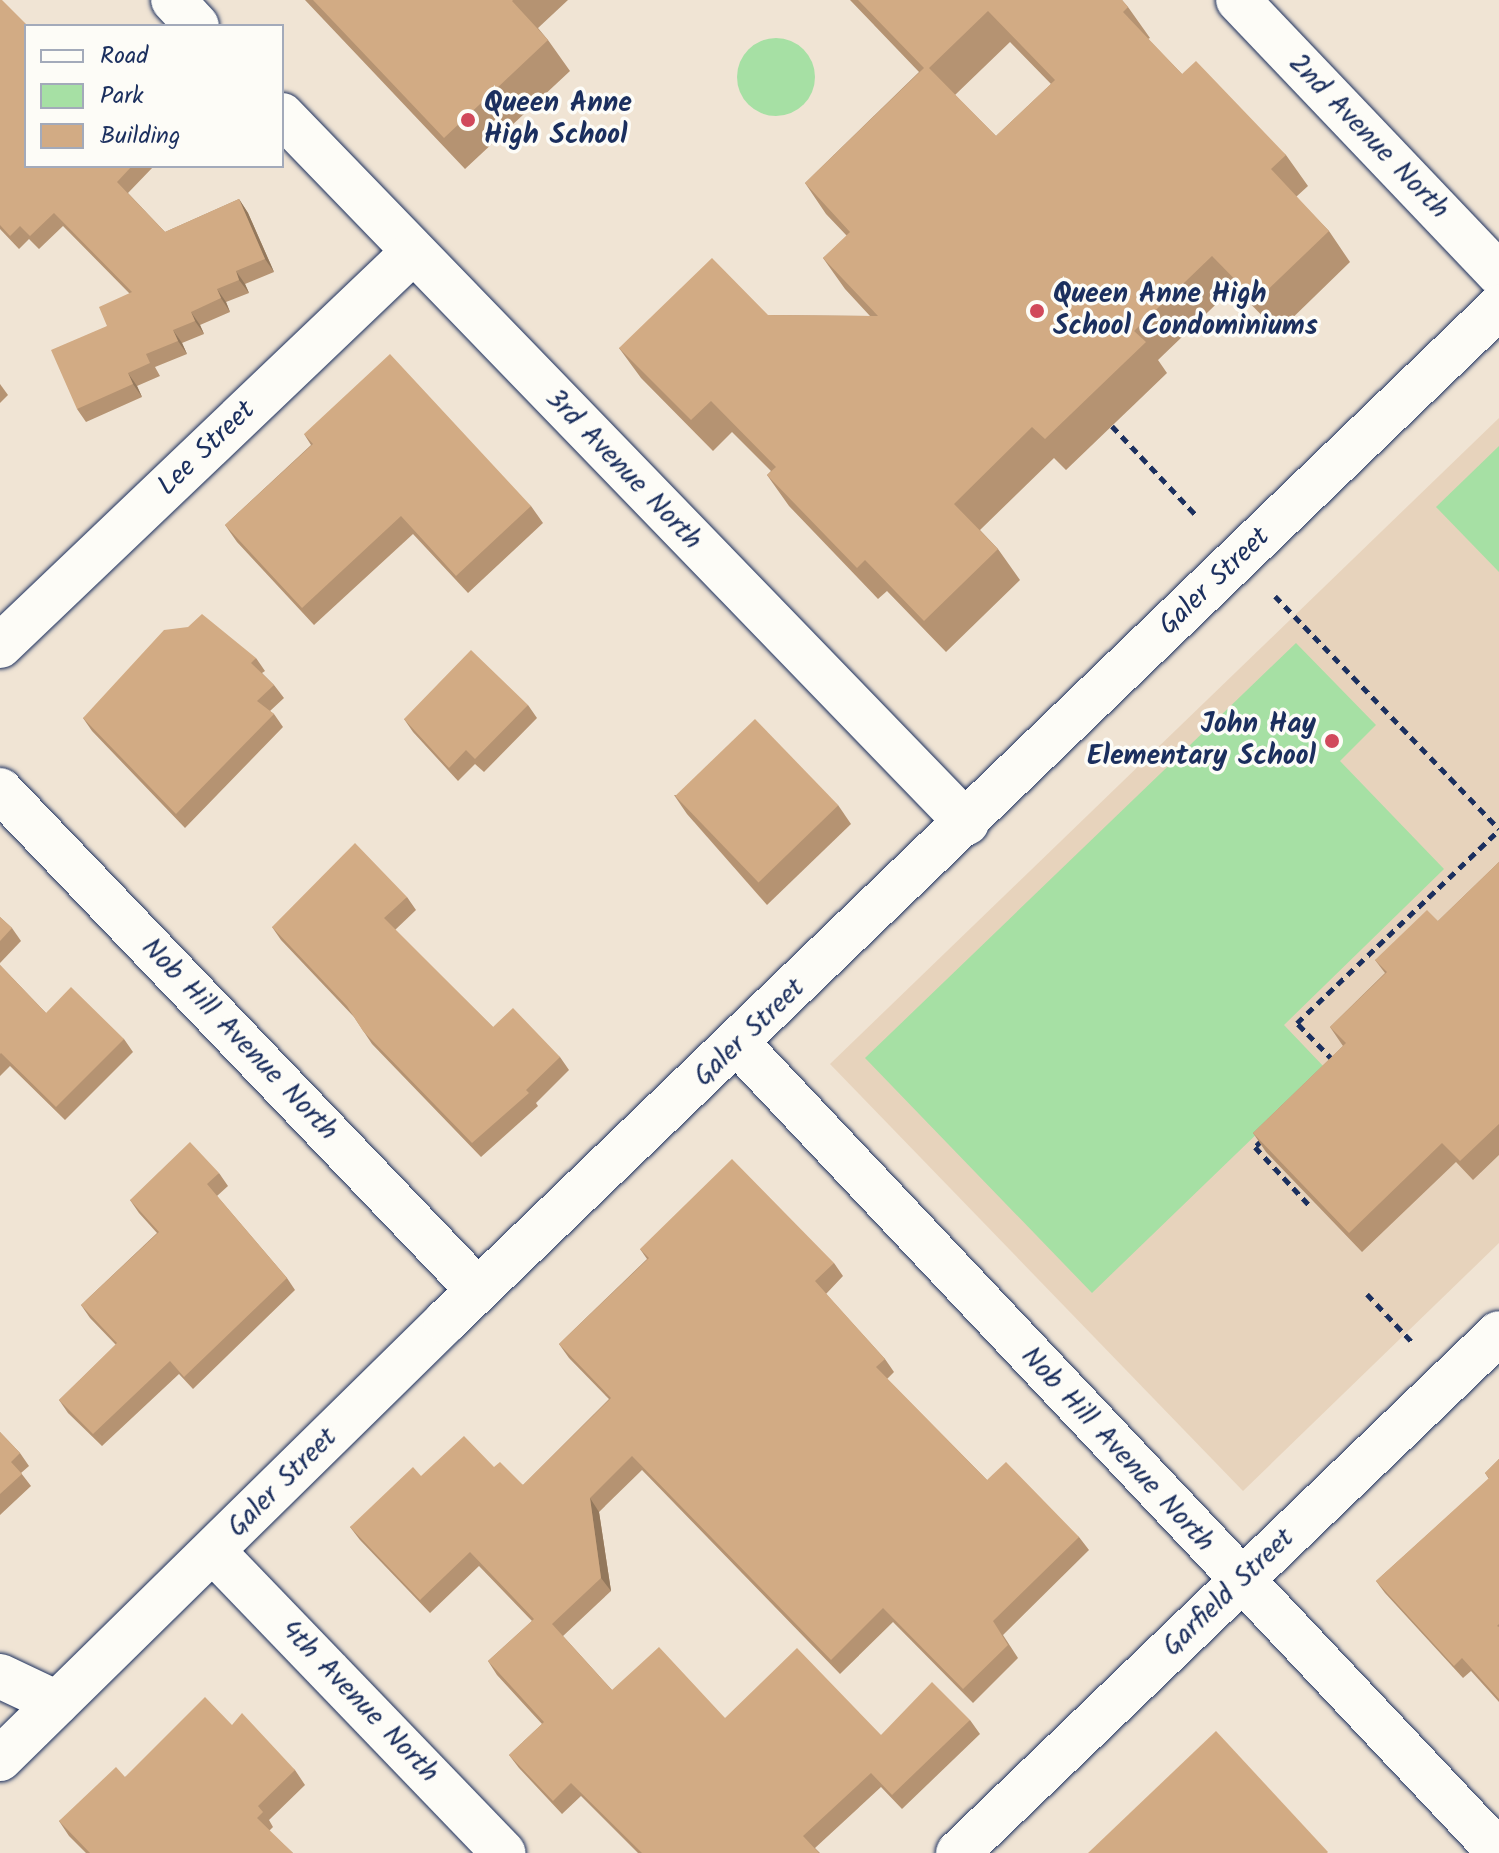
<!DOCTYPE html>
<style>
body{margin:0}
#map{position:relative;width:1499px;height:1853px;overflow:hidden;background:#f0e4d4;font-family:Kalam,sans-serif}
div>[style]{position:absolute}
.built>*{inset:0;background:#e7d3bc}
.green>*{inset:0;background:#a6e0a4}
.round{border-radius:50%}
.path>*{height:5px;margin-top:-2.5px;transform-origin:0;background:repeating-linear-gradient(90deg,#1b2f5e 0 8px,transparent 0 14px)}
.roads{filter:drop-shadow(0 0 2px #1b2f5e) drop-shadow(0 0 2px #1b2f5e)}
.street>*{height:44px;margin:-22px;padding:0 22px;transform-origin:22px;border-radius:22px;background:#fdfcf7}
.wall>*{inset:0;background:#b59372}
.shaded-wall>*{inset:0;background:#93785c}
.building>*{inset:0;background:#d2ab84;transform-origin:0 0}
.dots>*{width:22px;height:22px;translate:-50% -50%;box-sizing:border-box;border:4px solid #fdfcf7;border-radius:50%}
span{translate:-50% -50%;white-space:nowrap;text-align:center;line-height:1.15;-webkit-text-stroke:7px #fdfcf7;paint-order:stroke}
.poi-label{font-size:28px;color:#1b2f5e;font-weight:700}
.left{translate:0 -50%;text-align:left}
.right{translate:-100% -50%;text-align:right}
.street-label{font-size:28px;color:#1b2f5e}
.legend{position:absolute;left:24px;top:24px;width:260px;height:144px;box-sizing:border-box;background:#fdfcf7;border:2px solid #a3aaba;margin:0;padding:10px 14px;list-style:none;font-size:24px;color:#1b2f5e}
.legend li{display:flex;align-items:center;gap:16px;height:40px}
.legend b{width:40px;border:2px solid #a3aaba}
</style>
<div id="map">
<div class="built">
<i style="clip-path:polygon(1499px 418px,1499px 1243px,1243px 1491px,830px 1064px)"></i>
</div>
<div class="green">
<i class="round" style="left:737px;top:38px;width:78px;height:78px"></i>
<i style="clip-path:polygon(1499px 446px,1499px 572px,1436px 507px)"></i>
<i style="clip-path:polygon(1296px 643px,1376px 725px,1340px 761px,1444px 869px,1284px 1025px,1325px 1068px,1092px 1293px,865px 1058px)"></i>
</div>
<div class="path">
<i style="left:1112px;top:426px;width:122px;rotate:46.7deg"></i>
<i style="left:1275px;top:596px;width:323px;rotate:46.1deg"></i>
<i style="left:1333px;top:1060px;width:52px;rotate:-134.2deg"></i>
<i style="left:1297px;top:1023px;width:279px;rotate:-43.7deg"></i>
<i style="left:1262px;top:1140px;width:10px;rotate:135deg"></i>
<i style="left:1255px;top:1147px;width:82px;rotate:47deg"></i>
<i style="left:1367px;top:1294px;width:67px;rotate:46.8deg"></i>
</div>
<div class="roads">
<div class="street">
<i style="left:173px;top:0;width:35px;rotate:47deg"></i>
<i style="left:1238px;top:0;width:378px;rotate:46.4deg"></i>
<i style="left:282px;top:115px;width:985px;rotate:45.95deg"></i>
<i style="left:0;top:646px;width:571px;rotate:-43.65deg"></i>
<i style="left:0;top:790px;width:692px;rotate:46.29deg"></i>
<i style="left:739px;top:1045px;width:1109px;rotate:46.72deg"></i>
<i style="left:213px;top:1551px;width:419px;rotate:46.1deg"></i>
<i style="left:0;top:1676px;width:63px;rotate:25.3deg"></i>
<i style="left:0;top:1759px;width:625px;rotate:-44.48deg"></i>
<i style="left:446px;top:1321px;width:1462px;rotate:-43.92deg"></i>
<i style="left:958px;top:1853px;width:750px;rotate:-43.87deg"></i>
</div>
</div>
<div class="wall">
<i style="clip-path:polygon(0 0,26px 166px,154px 166px,128px 193px,165px 232px,239px 199px,248px 213px,274px 272px,245px 284px,249px 293px,226px 302px,230px 312px,200px 325px,204px 334px,182px 343px,187px 354px,155px 367px,160px 376px,137px 386px,142px 397px,86px 422px,77px 409px,107px 326px,130px 294px,63px 226px,39px 249px,29px 239px,19px 249px,0 229px)"></i>
<i style="clip-path:polygon(305px 0,568px 0,538px 28px,548px 40px,570px 71px,465px 169px)"></i>
<i style="clip-path:polygon(evenodd,850px 0,1122px 0,1128px 7px,1150px 38px,1148px 39px,1182px 74px,1286px 155px,1308px 186px,1296px 197px,1329px 231px,1350px 262px,1278px 332px,1234px 287px,1158px 360px,1167px 373px,1066px 470px,1054px 458px,980px 530px,998px 549px,1020px 580px,946px 652px,887px 591px,878px 599px,789px 506px,767px 475px,771px 471px,732px 432px,713px 451px,641px 378px,619px 348px,768px 315px,870px 316px,845px 289px,823px 258px,847px 236px,826px 214px,805px 183px,919px 72px,850px 0,1010px 42px,1051px 84px,996px 136px,955px 95px,1010px 42px)"></i>
<i style="clip-path:polygon(0 384px,8px 395px,0 403px)"></i>
<i style="clip-path:polygon(304px 434px,531px 506px,543px 523px,468px 593px,413px 534px,314px 625px,237px 542px,225px 525px,311px 445px)"></i>
<i style="clip-path:polygon(256px 658px,265px 671px,262px 673px,274px 685px,284px 698px,270px 711px,274px 714px,283px 727px,185px 828px,92px 731px,83px 718px)"></i>
<i style="clip-path:polygon(528px 705px,537px 718px,484px 772px,475px 764px,458px 781px,413px 732px,404px 719px)"></i>
<i style="clip-path:polygon(674px 795px,838px 805px,851px 824px,767px 905px,687px 814px)"></i>
<i style="clip-path:polygon(1499px 862px,1499px 1155px,1473px 1180px,1456px 1162px,1362px 1252px,1266px 1152px,1253px 1133px,1343px 1046px,1330px 1027px,1385px 973px,1375px 960px,1438px 921px)"></i>
<i style="clip-path:polygon(407px 897px,416px 910px,395px 930px,493px 1027px,560px 1057px,569px 1070px,536px 1103px,538px 1106px,481px 1157px,372px 1044px,354px 1017px,281px 940px,272px 927px)"></i>
<i style="clip-path:polygon(0 917px,12px 928px,21px 941px,0 963px)"></i>
<i style="clip-path:polygon(0 965px,46px 1013px,124px 1039px,133px 1052px,65px 1120px,10px 1066px,0 1076px)"></i>
<i style="clip-path:polygon(219px 1173px,228px 1186px,217px 1196px,287px 1278px,295px 1290px,193px 1389px,179px 1374px,102px 1446px,68px 1413px,59px 1400px,116px 1345px,90px 1318px,81px 1305px,157px 1233px,139px 1213px,130px 1200px)"></i>
<i style="clip-path:polygon(640px 1249px,834px 1263px,843px 1276px,826px 1294px,885px 1359px,894px 1372px,887px 1379px,987px 1480px,1079px 1537px,1089px 1550px,1003px 1635px,1018px 1658px,973px 1703px,893px 1622px,840px 1674px,642px 1470px,599px 1512px,611px 1591px,563px 1636px,612px 1690px,725px 1718px,881px 1735px,970px 1720px,980px 1734px,902px 1809px,881px 1787px,815px 1848px,820px 1853px,638px 1853px,581px 1796px,562px 1814px,519px 1768px,509px 1755px,542px 1724px,497px 1675px,488px 1661px,532px 1621px,479px 1566px,430px 1613px,360px 1540px,350px 1527px,421px 1476px,494px 1467px,523px 1485px,609px 1399px,569px 1358px,559px 1344px,647px 1259px)"></i>
<i style="clip-path:polygon(0 1432px,20px 1453px,29px 1466px,21px 1473px,31px 1486px,0 1515px)"></i>
<i style="clip-path:polygon(1499px 1459px,1499px 1702px,1471px 1671px,1463px 1678px,1385px 1593px,1376px 1581px,1489px 1479px,1485px 1473px)"></i>
<i style="clip-path:polygon(232px 1725px,295px 1770px,305px 1785px,269px 1820px,273px 1827px,269px 1831px,293px 1853px,86px 1853px,69px 1836px,59px 1821px,125px 1777px)"></i>
</div>
<div class="shaded-wall">
<i style="clip-path:polygon(239px 199px,248px 213px,274px 272px,265px 259px)"></i>
<i style="clip-path:polygon(236px 271px,245px 284px,249px 293px,239px 280px)"></i>
<i style="clip-path:polygon(217px 289px,226px 302px,230px 312px,221px 298px)"></i>
<i style="clip-path:polygon(191px 312px,200px 325px,204px 334px,195px 321px)"></i>
<i style="clip-path:polygon(173px 330px,182px 343px,187px 354px,178px 341px)"></i>
<i style="clip-path:polygon(128px 373px,137px 386px,142px 397px,133px 384px)"></i>
<i style="clip-path:polygon(590px 1498px,599px 1512px,611px 1591px,601px 1578px)"></i>
</div>
<div class="building">
<i style="clip-path:polygon(0 0,2px 0,28px 26px,26px 26px,26px 166px,132px 166px,117px 182px,165px 232px,239px 199px,265px 259px,236px 271px,239px 280px,217px 289px,221px 298px,191px 312px,195px 321px,173px 330px,178px 341px,146px 354px,150px 363px,128px 373px,133px 384px,77px 409px,51px 350px,107px 326px,99px 307px,132px 292px,54px 213px,30px 236px,20px 226px,10px 236px,0 225px)"></i>
<i style="clip-path:polygon(313px 0,513px 0,512px 1px,548px 40px,444px 138px)"></i>
<i style="clip-path:polygon(evenodd,858px 0,1122px 0,1128px 7px,1123px 12px,1182px 74px,1196px 61px,1286px 155px,1271px 169px,1329px 231px,1256px 301px,1212px 256px,1134px 331px,1146px 342px,1045px 439px,1032px 427px,954px 504px,998px 549px,924px 621px,865px 560px,857px 568px,767px 475px,776px 467px,711px 401px,691px 420px,619px 348px,712px 258px,768px 315px,878px 316px,823px 258px,850px 232px,805px 183px,924px 68px,858px 0,988px 11px,1055px 80px,996px 136px,929px 68px,988px 11px)"></i>
<i style="clip-path:polygon(390px 354px,531px 506px,456px 576px,401px 516px,302px 608px,225px 525px,313px 444px,304px 434px)"></i>
<i style="clip-path:polygon(202px 614px,256px 658px,251px 663px,274px 685px,257px 701px,274px 714px,176px 814px,83px 718px,164px 630px,188px 627px)"></i>
<i style="clip-path:polygon(471px 650px,528px 705px,475px 759px,466px 750px,449px 768px,404px 719px)"></i>
<i style="left:755px;top:719px;width:120px;height:111px;rotate:46deg"></i>
<i style="clip-path:polygon(355px 843px,407px 897px,384px 918px,493px 1027px,513px 1008px,560px 1057px,526px 1090px,529px 1093px,472px 1143px,363px 1031px,347px 1006px,272px 927px)"></i>
<i style="clip-path:polygon(1499px 862px,1499px 1124px,1460px 1161px,1442px 1143px,1349px 1233px,1253px 1133px,1346px 1043px,1330px 1027px,1387px 972px,1375px 960px,1427px 910px,1438px 921px)"></i>
<i style="clip-path:polygon(0 917px,12px 928px,0 941px)"></i>
<i style="clip-path:polygon(0 965px,46px 1013px,71px 987px,124px 1039px,56px 1107px,1px 1053px,0 1054px)"></i>
<i style="clip-path:polygon(190px 1142px,219px 1173px,207px 1184px,287px 1278px,184px 1377px,170px 1361px,93px 1434px,59px 1400px,117px 1343px,81px 1305px,159px 1232px,130px 1200px)"></i>
<i style="clip-path:polygon(732px 1159px,834px 1263px,815px 1281px,885px 1359px,876px 1367px,987px 1480px,1006px 1462px,1079px 1537px,993px 1621px,1008px 1645px,963px 1689px,883px 1608px,831px 1660px,632px 1456px,590px 1498px,601px 1578px,552px 1624px,612px 1690px,659px 1647px,725px 1718px,797px 1648px,881px 1735px,932px 1682px,970px 1720px,892px 1795px,871px 1773px,803px 1836px,819px 1853px,642px 1853px,571px 1783px,553px 1801px,509px 1755px,544px 1722px,488px 1661px,534px 1619px,470px 1552px,420px 1600px,350px 1527px,413px 1467px,421px 1476px,464px 1436px,494px 1467px,500px 1462px,523px 1485px,611px 1398px,559px 1344px,649px 1258px,640px 1249px)"></i>
<i style="clip-path:polygon(0 1432px,20px 1453px,11px 1462px,22px 1474px,0 1494px)"></i>
<i style="clip-path:polygon(1499px 1459px,1499px 1624px,1497px 1626px,1499px 1627px,1499px 1699px,1462px 1658px,1454px 1666px,1376px 1581px,1489px 1478px,1485px 1473px)"></i>
<i style="clip-path:polygon(205px 1697px,232px 1725px,242px 1713px,295px 1770px,258px 1806px,263px 1812px,257px 1818px,293px 1853px,90px 1853px,59px 1821px,116px 1767px,125px 1777px)"></i>
<i style="clip-path:polygon(1216px 1731px,1328px 1852px,1327px 1853px,1088px 1853px)"></i>
</div>
<div class="dots">
<i style="left:468px;top:120px;background:#d1495b"></i>
<i style="left:1037px;top:311px;background:#d1495b"></i>
<i style="left:1332px;top:741px;background:#d1495b"></i>
</div>
<div class="poi-label">
<span class="left" style="left:484px;top:120px">Queen Anne<br>High School</span>
<span class="left" style="left:1053px;top:311px">Queen Anne High<br>School Condominiums</span>
<span class="right" style="left:1316px;top:741px">John Hay<br>Elementary School</span>
</div>
<div class="street-label">
<span style="left:1368px;top:137px;rotate:46deg">2nd Avenue North</span>
<span style="left:207px;top:449px;rotate:-44deg">Lee Street</span>
<span style="left:623px;top:470px;rotate:46deg">3rd Avenue North</span>
<span style="left:1215px;top:582px;rotate:-44deg">Galer Street</span>
<span style="left:750px;top:1033px;rotate:-44deg">Galer Street</span>
<span style="left:239px;top:1040px;rotate:46deg">Nob Hill Avenue North</span>
<span style="left:1117px;top:1450px;rotate:47deg">Nob Hill Avenue North</span>
<span style="left:283px;top:1483px;rotate:-45deg">Galer Street</span>
<span style="left:1229px;top:1593px;rotate:-44deg">Garfield Street</span>
<span style="left:359px;top:1702px;rotate:46deg">4th Avenue North</span>
</div>
<ul class="legend">
<li><b style="height:10px;background:#fdfcf7"></b>Road</li>
<li><b style="height:22px;background:#a6e0a4"></b>Park</li>
<li><b style="height:22px;background:#d2ab84"></b>Building</li>
</ul>
</div>
